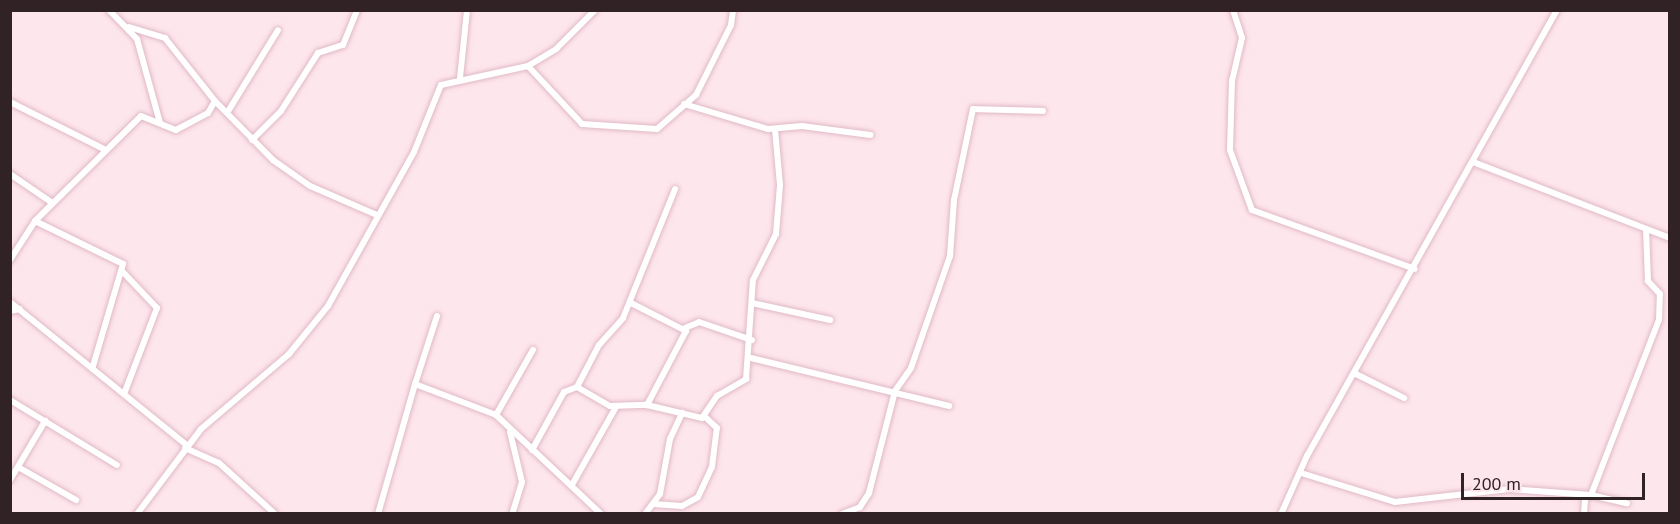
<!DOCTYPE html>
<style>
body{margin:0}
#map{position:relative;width:1680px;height:524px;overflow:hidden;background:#fee6ed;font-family:"PT Sans",sans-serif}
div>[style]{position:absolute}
.roads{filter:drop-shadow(0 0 2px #e0bac5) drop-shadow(0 0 2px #e0bac5)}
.minor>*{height:6px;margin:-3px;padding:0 3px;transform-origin:3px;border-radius:3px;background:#fff}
span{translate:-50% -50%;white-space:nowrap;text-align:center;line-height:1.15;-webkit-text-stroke:4.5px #fee6ed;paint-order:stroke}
.frame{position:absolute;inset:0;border:12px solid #312226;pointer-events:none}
.scale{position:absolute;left:1461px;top:473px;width:184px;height:27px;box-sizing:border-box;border:3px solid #312226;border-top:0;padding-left:8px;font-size:18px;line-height:21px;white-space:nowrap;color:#312226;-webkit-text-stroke:4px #fee6ed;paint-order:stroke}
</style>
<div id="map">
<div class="roads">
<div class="minor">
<i style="left:109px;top:10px;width:40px;rotate:46deg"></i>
<i style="left:137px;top:39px;width:87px;rotate:74.7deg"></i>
<i style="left:1233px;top:10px;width:29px;rotate:72deg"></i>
<i style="left:1242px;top:38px;width:44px;rotate:103.1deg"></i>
<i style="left:1232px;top:81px;width:69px;rotate:91.7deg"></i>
<i style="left:1230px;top:150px;width:64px;rotate:69.9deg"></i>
<i style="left:1252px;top:210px;width:173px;rotate:19.9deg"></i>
<i style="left:129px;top:27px;width:38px;rotate:17deg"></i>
<i style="left:165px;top:38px;width:80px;rotate:51.6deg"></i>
<i style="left:215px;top:101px;width:83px;rotate:45.5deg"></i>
<i style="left:273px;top:160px;width:45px;rotate:35.1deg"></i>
<i style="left:310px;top:186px;width:73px;rotate:23.4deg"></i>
<i style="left:528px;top:66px;width:79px;rotate:47deg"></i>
<i style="left:582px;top:124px;width:75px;rotate:3.8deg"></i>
<i style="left:657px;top:129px;width:52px;rotate:-41.1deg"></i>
<i style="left:696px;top:95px;width:78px;rotate:-63.4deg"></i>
<i style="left:731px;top:25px;width:15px;rotate:-82deg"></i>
<i style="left:460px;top:78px;width:68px;rotate:-84.1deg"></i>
<i style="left:10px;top:102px;width:105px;rotate:26.6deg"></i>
<i style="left:684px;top:104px;width:88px;rotate:16.6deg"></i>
<i style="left:768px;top:129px;width:34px;rotate:-5deg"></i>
<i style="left:802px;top:126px;width:69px;rotate:7.5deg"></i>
<i style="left:227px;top:113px;width:97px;rotate:-58.4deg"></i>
<i style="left:252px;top:140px;width:41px;rotate:-45deg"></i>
<i style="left:281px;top:111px;width:69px;rotate:-57.5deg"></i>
<i style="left:318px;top:53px;width:26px;rotate:-18deg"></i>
<i style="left:343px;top:45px;width:38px;rotate:-68deg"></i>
<i style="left:1473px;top:162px;width:211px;rotate:21.1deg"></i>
<i style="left:10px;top:174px;width:50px;rotate:34.3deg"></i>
<i style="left:35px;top:221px;width:98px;rotate:26deg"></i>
<i style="left:123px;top:264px;width:109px;rotate:106.4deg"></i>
<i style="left:10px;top:260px;width:46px;rotate:-57.3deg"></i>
<i style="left:35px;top:221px;width:149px;rotate:-44.7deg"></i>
<i style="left:141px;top:116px;width:38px;rotate:22deg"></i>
<i style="left:176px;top:130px;width:36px;rotate:-28deg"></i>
<i style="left:208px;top:113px;width:14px;rotate:-60deg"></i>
<i style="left:122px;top:271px;width:51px;rotate:46.6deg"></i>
<i style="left:157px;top:308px;width:92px;rotate:111deg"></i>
<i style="left:10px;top:302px;width:229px;rotate:39deg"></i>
<i style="left:631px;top:303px;width:62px;rotate:27deg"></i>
<i style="left:686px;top:331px;width:84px;rotate:117.8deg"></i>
<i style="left:752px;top:303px;width:80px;rotate:12.3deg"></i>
<i style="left:10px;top:311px;width:10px;rotate:-11deg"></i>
<i style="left:437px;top:316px;width:71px;rotate:107.9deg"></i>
<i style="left:415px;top:384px;width:87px;rotate:20.9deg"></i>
<i style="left:496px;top:415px;width:144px;rotate:43.3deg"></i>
<i style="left:685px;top:328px;width:15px;rotate:-23deg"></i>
<i style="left:699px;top:322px;width:56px;rotate:18.8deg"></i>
<i style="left:751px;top:358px;width:204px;rotate:13.6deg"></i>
<i style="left:1356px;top:374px;width:54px;rotate:26.6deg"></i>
<i style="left:577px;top:387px;width:38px;rotate:30deg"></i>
<i style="left:610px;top:406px;width:37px;rotate:-2deg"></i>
<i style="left:647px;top:405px;width:57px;rotate:13.3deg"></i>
<i style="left:702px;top:418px;width:27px;rotate:-56deg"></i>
<i style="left:717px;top:396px;width:34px;rotate:-30deg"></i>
<i style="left:746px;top:379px;width:99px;rotate:-86deg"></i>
<i style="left:753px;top:280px;width:51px;rotate:-63.4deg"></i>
<i style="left:776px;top:234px;width:49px;rotate:-85.3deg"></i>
<i style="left:780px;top:185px;width:56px;rotate:-95.1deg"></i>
<i style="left:10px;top:400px;width:125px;rotate:31.3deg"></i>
<i style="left:496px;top:415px;width:75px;rotate:-60.4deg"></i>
<i style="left:510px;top:432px;width:51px;rotate:76.5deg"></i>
<i style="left:522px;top:482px;width:34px;rotate:107deg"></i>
<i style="left:185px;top:448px;width:37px;rotate:24deg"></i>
<i style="left:219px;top:463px;width:76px;rotate:42.3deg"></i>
<i style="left:532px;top:450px;width:66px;rotate:-61.1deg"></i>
<i style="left:564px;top:392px;width:14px;rotate:-21deg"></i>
<i style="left:577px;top:387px;width:47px;rotate:-62.4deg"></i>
<i style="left:599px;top:345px;width:36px;rotate:-48deg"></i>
<i style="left:623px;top:318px;width:139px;rotate:-68deg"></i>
<i style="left:18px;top:467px;width:67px;rotate:29.6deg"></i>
<i style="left:1301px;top:473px;width:98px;rotate:17.1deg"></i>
<i style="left:1395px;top:502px;width:115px;rotate:-6.5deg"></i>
<i style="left:1509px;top:489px;width:82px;rotate:4.2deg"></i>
<i style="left:1591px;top:495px;width:188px;rotate:-68.8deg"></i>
<i style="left:1659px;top:320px;width:26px;rotate:-88deg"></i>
<i style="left:1660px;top:294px;width:18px;rotate:-133deg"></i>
<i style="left:1648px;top:281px;width:52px;rotate:-92.2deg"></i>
<i style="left:10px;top:480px;width:69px;rotate:-59.3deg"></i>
<i style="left:573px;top:483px;width:87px;rotate:-60.5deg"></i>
<i style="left:1591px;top:495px;width:37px;rotate:13deg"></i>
<i style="left:653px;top:504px;width:29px;rotate:4deg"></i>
<i style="left:682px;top:506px;width:18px;rotate:-29deg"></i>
<i style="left:698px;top:497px;width:33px;rotate:-65deg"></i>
<i style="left:712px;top:467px;width:39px;rotate:-83deg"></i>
<i style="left:717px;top:428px;width:16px;rotate:-137deg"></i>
<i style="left:137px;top:514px;width:106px;rotate:-53deg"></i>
<i style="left:201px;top:429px;width:116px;rotate:-40.4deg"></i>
<i style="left:289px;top:354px;width:62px;rotate:-50.9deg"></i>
<i style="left:328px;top:306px;width:176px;rotate:-60.8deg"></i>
<i style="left:414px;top:152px;width:72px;rotate:-68.1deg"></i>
<i style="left:441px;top:85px;width:89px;rotate:-12.3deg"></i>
<i style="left:528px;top:66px;width:33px;rotate:-31deg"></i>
<i style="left:556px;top:49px;width:55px;rotate:-45deg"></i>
<i style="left:378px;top:514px;width:135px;rotate:-74.1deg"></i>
<i style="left:645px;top:514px;width:25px;rotate:-53deg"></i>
<i style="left:660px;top:494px;width:56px;rotate:-79.7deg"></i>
<i style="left:670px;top:439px;width:29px;rotate:-65deg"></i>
<i style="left:842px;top:514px;width:19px;rotate:-21deg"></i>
<i style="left:860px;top:507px;width:17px;rotate:-57deg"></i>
<i style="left:869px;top:493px;width:105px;rotate:-75.7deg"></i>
<i style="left:895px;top:391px;width:28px;rotate:-55deg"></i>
<i style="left:911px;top:368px;width:119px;rotate:-70.8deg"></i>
<i style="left:950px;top:256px;width:56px;rotate:-85.9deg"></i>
<i style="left:954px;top:200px;width:93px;rotate:-78.2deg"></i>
<i style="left:973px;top:109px;width:70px;rotate:1.6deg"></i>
<i style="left:1281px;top:514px;width:64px;rotate:-65.9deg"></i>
<i style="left:1307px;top:456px;width:511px;rotate:-60.73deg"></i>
<i style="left:1584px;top:514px;width:16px;rotate:-86deg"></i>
</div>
</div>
<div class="frame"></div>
<div class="scale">200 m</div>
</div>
